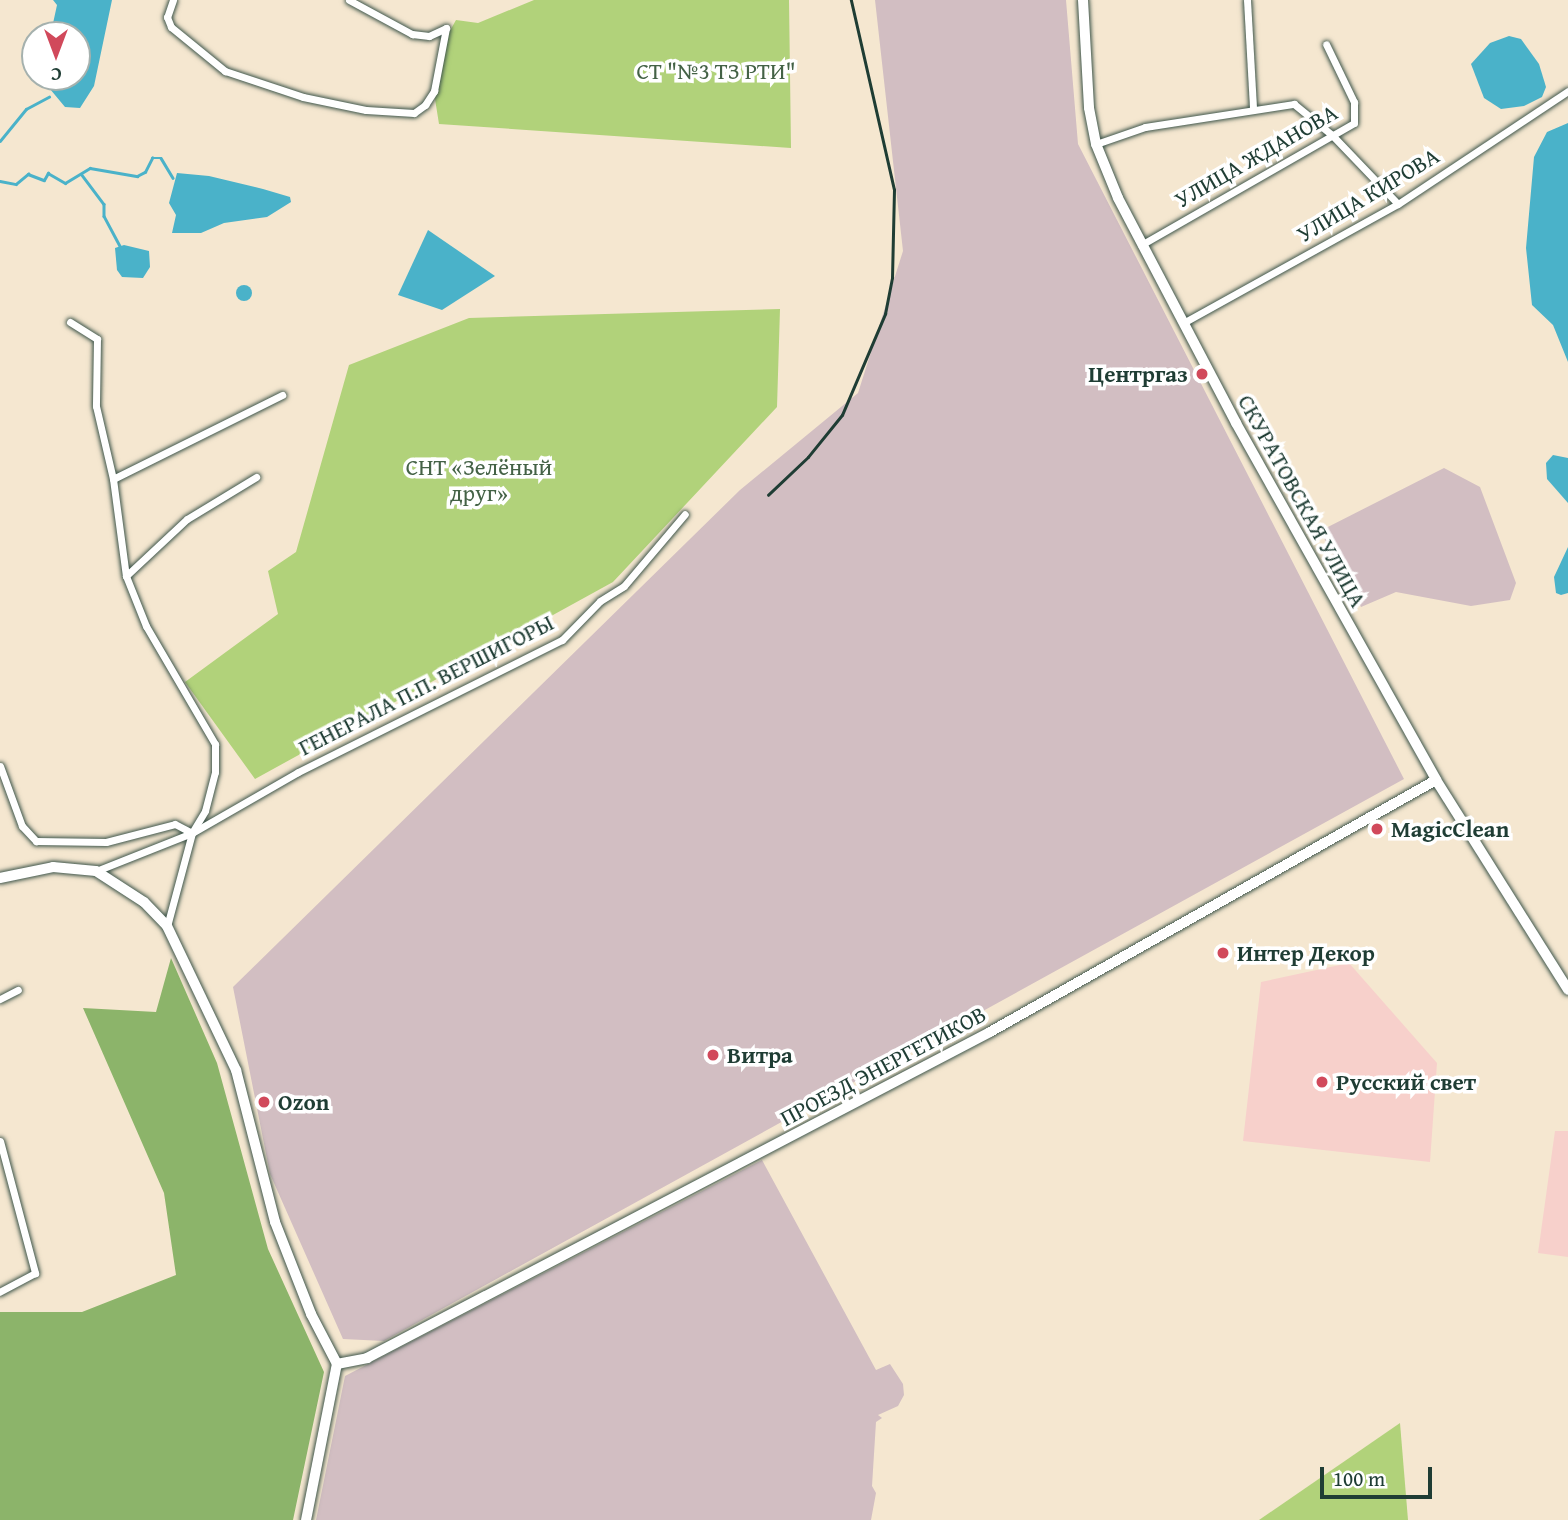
<!DOCTYPE html>
<meta charset="utf-8">
<style>
body{margin:0}
#map{position:relative;width:1568px;height:1520px;overflow:hidden;background:#f5e7d0;font-family:"Gentium Book Plus",serif}
div>[style]{position:absolute}
.built>*{inset:0;background:#f7d0cb}
.industrial>*{inset:0;background:#d2bec2}
.green>*{inset:0;background:#b1d27a}
.forest>*{inset:0;background:#8cb46a}
.water>*{inset:0;background:#4ab2c9}
.round{border-radius:50%}
.stream>*{height:2.5px;margin:-1.25px;padding:0 1.25px;transform-origin:1.25px;border-radius:1.25px;background:#4ab2c9}
.roads{filter:drop-shadow(0 0 2px #3f564b) drop-shadow(0 0 2px #3f564b)}
.street>*{height:7px;margin:-3.5px;padding:0 3.5px;transform-origin:3.5px;border-radius:3.5px;background:#fff}
.secondary>*{height:10px;margin:-5px;padding:0 5px;transform-origin:5px;border-radius:5px;background:#fff}
.rail>*{height:2.5px;margin:-1.25px;padding:0 1.25px;transform-origin:1.25px;border-radius:1.25px;background:#1f3d34}
.dots>*{width:19px;height:19px;translate:-50% -50%;box-sizing:border-box;border:4px solid #fff;border-radius:50%}
span{translate:-50% -50%;white-space:nowrap;text-align:center;line-height:1.15;-webkit-text-stroke:7px #fff;paint-order:stroke}
.park-label{font-size:23px;color:#446246}
.street-label{font-size:23px;color:#1f3d34}
.poi-label{font-size:23px;color:#1f3d34;font-weight:700}
.right{translate:-100% -50%;text-align:right}
.left{translate:0 -50%;text-align:left}
.north{position:absolute;left:21px;top:21px;width:70px;height:70px;box-sizing:border-box;background:#fff;border:2px solid #a5b1ae;border-radius:50%;rotate:180deg;font-size:19px;font-weight:700;line-height:28px;text-align:center;color:#1f3d34}
.north::after{content:'';display:block;margin:auto;width:24px;height:32px;background:#d1495b;clip-path:polygon(50% 0,100% 100%,50% 72%,0 100%)}
.scale{position:absolute;left:1320px;top:1467px;width:112px;height:32px;box-sizing:border-box;border:4px solid #1f3d34;border-top:0;padding-left:9px;font-size:21px;line-height:24px;white-space:nowrap;color:#1f3d34;-webkit-text-stroke:5px #fff;paint-order:stroke}
</style>
<div id="map">
<div class="built">
<i style="clip-path:polygon(1349px 963px,1437px 1063px,1430px 1162px,1243px 1141px,1261px 982px)"></i>
<i style="clip-path:polygon(1555px 1131px,1568px 1131px,1568px 1257px,1538px 1253px)"></i>
</div>
<div class="industrial">
<i style="clip-path:polygon(875px 0,1066px 0,1078px 144px,1404px 779px,384px 1341px,343px 1339px,270px 1174px,233px 987px,740px 490px,858px 393px,903px 251px)"></i>
<i style="clip-path:polygon(1444px 468px,1480px 487px,1516px 583px,1510px 600px,1471px 606px,1396px 592px,1361px 607px,1320px 531px)"></i>
<i style="clip-path:polygon(762px 1160px,876px 1370px,890px 1364px,903px 1384px,904px 1395px,898px 1406px,878px 1415px,882px 1418px,876px 1422px,872px 1486px,876px 1493px,871px 1520px,316px 1520px,345px 1376px)"></i>
</div>
<div class="green">
<i style="clip-path:polygon(534px 0,789px 0,791px 148px,439px 124px,435px 99px,447px 36px,456px 20px,478px 23px)"></i>
<i style="clip-path:polygon(780px 309px,777px 407px,613px 582px,255px 779px,185px 682px,278px 614px,268px 571px,296px 552px,349px 365px,469px 318px)"></i>
<i style="clip-path:polygon(1400px 1423px,1408px 1520px,1259px 1520px)"></i>
</div>
<div class="forest">
<i style="clip-path:polygon(171px 958px,217px 1063px,268px 1249px,324px 1372px,293px 1520px,0 1520px,0 1312px,82px 1312px,176px 1275px,164px 1193px,83px 1008px,156px 1012px)"></i>
</div>
<div class="water">
<i style="clip-path:polygon(53px 0,112px 0,94px 86px,80px 108px,65px 107px,40px 77px,77px 77px,77px 35px,43px 35px,52px 28px,57px 5px)"></i>
<i style="clip-path:polygon(1509px 36px,1521px 39px,1539px 64px,1546px 87px,1542px 97px,1524px 106px,1501px 109px,1484px 98px,1471px 64px,1490px 43px)"></i>
<i style="clip-path:polygon(1568px 123px,1568px 362px,1553px 325px,1532px 305px,1526px 248px,1534px 157px,1547px 132px)"></i>
<i style="clip-path:polygon(177px 173px,209px 176px,263px 189px,290px 197px,291px 202px,267px 217px,224px 223px,201px 233px,172px 233px,176px 215px,169px 203px)"></i>
<i style="clip-path:polygon(428px 230px,495px 276px,442px 310px,398px 295px)"></i>
<i style="clip-path:polygon(124px 245px,149px 251px,150px 267px,143px 278px,122px 277px,117px 270px,115px 248px)"></i>
<i class="round" style="left:236px;top:285px;width:16px;height:16px"></i>
<i style="clip-path:polygon(1553px 455px,1568px 458px,1568px 503px,1547px 479px,1546px 463px)"></i>
<i style="clip-path:polygon(1568px 547px,1568px 593px,1561px 595px,1556px 593px,1554px 577px)"></i>
</div>
<div class="stream">
<i style="left:0;top:141px;width:41px;rotate:-50.9deg"></i>
<i style="left:26px;top:109px;width:26px;rotate:-28deg"></i>
<i style="left:82px;top:175px;width:36px;rotate:53deg"></i>
<i style="left:104px;top:204px;width:12px;rotate:90deg"></i>
<i style="left:104px;top:216px;width:34px;rotate:62deg"></i>
<i style="left:0;top:181px;width:16px;rotate:11deg"></i>
<i style="left:16px;top:184px;width:16px;rotate:-40deg"></i>
<i style="left:28px;top:174px;width:17px;rotate:21deg"></i>
<i style="left:44px;top:180px;width:8px;rotate:-60deg"></i>
<i style="left:48px;top:173px;width:20px;rotate:30deg"></i>
<i style="left:65px;top:183px;width:29px;rotate:-31deg"></i>
<i style="left:90px;top:168px;width:48px;rotate:9.7deg"></i>
<i style="left:137px;top:176px;width:9px;rotate:-27deg"></i>
<i style="left:145px;top:172px;width:16px;rotate:-63deg"></i>
<i style="left:152px;top:158px;width:9px"></i>
<i style="left:161px;top:158px;width:23px;rotate:59deg"></i>
</div>
<div class="roads">
<div class="street">
<i style="left:173px;top:0;width:18px;rotate:109deg"></i>
<i style="left:167px;top:17px;width:11px;rotate:68deg"></i>
<i style="left:171px;top:27px;width:70px;rotate:39.2deg"></i>
<i style="left:225px;top:71px;width:82px;rotate:18.4deg"></i>
<i style="left:303px;top:97px;width:64px;rotate:11.7deg"></i>
<i style="left:366px;top:110px;width:48px;rotate:3.6deg"></i>
<i style="left:414px;top:113px;width:14px;rotate:-36deg"></i>
<i style="left:425px;top:105px;width:17px;rotate:-57deg"></i>
<i style="left:434px;top:91px;width:64px;rotate:-79.2deg"></i>
<i style="left:349px;top:0;width:72px;rotate:28.4deg"></i>
<i style="left:412px;top:34px;width:17px;rotate:7deg"></i>
<i style="left:429px;top:36px;width:19px;rotate:-25deg"></i>
<i style="left:1247px;top:0;width:107px;rotate:86.8deg"></i>
<i style="left:1096px;top:144px;width:52px;rotate:-19.1deg"></i>
<i style="left:1145px;top:127px;width:151px;rotate:-8.8deg"></i>
<i style="left:1294px;top:104px;width:49px;rotate:39.2deg"></i>
<i style="left:1332px;top:135px;width:95px;rotate:46.3deg"></i>
<i style="left:1141px;top:245px;width:245px;rotate:-29.8deg"></i>
<i style="left:1354px;top:123px;width:21px;rotate:-90deg"></i>
<i style="left:1354px;top:102px;width:64px;rotate:-115.8deg"></i>
<i style="left:70px;top:322px;width:32px;rotate:32deg"></i>
<i style="left:97px;top:339px;width:67px;rotate:90.9deg"></i>
<i style="left:96px;top:406px;width:75px;rotate:76.9deg"></i>
<i style="left:113px;top:479px;width:98px;rotate:82.4deg"></i>
<i style="left:126px;top:576px;width:54px;rotate:68.2deg"></i>
<i style="left:146px;top:626px;width:137px;rotate:59.7deg"></i>
<i style="left:215px;top:744px;width:28px;rotate:90deg"></i>
<i style="left:215px;top:772px;width:40px;rotate:104.4deg"></i>
<i style="left:205px;top:811px;width:26px;rotate:121deg"></i>
<i style="left:192px;top:833px;width:96px;rotate:105deg"></i>
<i style="left:1183px;top:323px;width:246px;rotate:-29deg"></i>
<i style="left:1398px;top:204px;width:204px;rotate:-33.6deg"></i>
<i style="left:113px;top:479px;width:189px;rotate:-26.4deg"></i>
<i style="left:126px;top:576px;width:83px;rotate:-43.1deg"></i>
<i style="left:187px;top:519px;width:81px;rotate:-31.3deg"></i>
<i style="left:0;top:766px;width:64px;rotate:69.9deg"></i>
<i style="left:22px;top:826px;width:21px;rotate:47deg"></i>
<i style="left:36px;top:841px;width:70px;rotate:0.8deg"></i>
<i style="left:106px;top:842px;width:71px;rotate:-14.6deg"></i>
<i style="left:175px;top:824px;width:19px;rotate:28deg"></i>
<i style="left:96px;top:871px;width:103px;rotate:-21.6deg"></i>
<i style="left:192px;top:833px;width:122px;rotate:-29.9deg"></i>
<i style="left:298px;top:772px;width:295px;rotate:-26.6deg"></i>
<i style="left:562px;top:640px;width:54px;rotate:-45.7deg"></i>
<i style="left:600px;top:601px;width:28px;rotate:-32deg"></i>
<i style="left:624px;top:586px;width:94px;rotate:-49.7deg"></i>
<i style="left:0;top:999px;width:20px;rotate:-27deg"></i>
<i style="left:0;top:1141px;width:137px;rotate:75.1deg"></i>
<i style="left:35px;top:1273px;width:40px;rotate:152deg"></i>
</div>
<div class="secondary">
<i style="left:1083px;top:0;width:108px;rotate:86.8deg"></i>
<i style="left:1089px;top:108px;width:37px;rotate:79deg"></i>
<i style="left:1096px;top:144px;width:58px;rotate:67.8deg"></i>
<i style="left:1118px;top:198px;width:254px;rotate:62.3deg"></i>
<i style="left:1236px;top:423px;width:409px;rotate:60.7deg"></i>
<i style="left:1436px;top:780px;width:248px;rotate:57.8deg"></i>
<i style="left:0;top:878px;width:54px;rotate:-11.7deg"></i>
<i style="left:53px;top:867px;width:43px;rotate:5.3deg"></i>
<i style="left:96px;top:871px;width:57px;rotate:32.9deg"></i>
<i style="left:144px;top:902px;width:33px;rotate:46deg"></i>
<i style="left:167px;top:926px;width:160px;rotate:64.4deg"></i>
<i style="left:236px;top:1070px;width:157px;rotate:75.6deg"></i>
<i style="left:275px;top:1222px;width:99px;rotate:68.6deg"></i>
<i style="left:311px;top:1314px;width:56px;rotate:62.5deg"></i>
<i style="left:337px;top:1364px;width:31px;rotate:-11deg"></i>
<i style="left:367px;top:1358px;width:703px;rotate:-27.62deg"></i>
<i style="left:990px;top:1032px;width:512px;rotate:-29.47deg"></i>
<i style="left:306px;top:1520px;width:159px;rotate:-78.8deg"></i>
</div>
</div>
<div class="rail">
<i style="left:768px;top:495px;width:55px;rotate:-43.5deg"></i>
<i style="left:808px;top:457px;width:54px;rotate:-51deg"></i>
<i style="left:842px;top:415px;width:110px;rotate:-66.9deg"></i>
<i style="left:885px;top:314px;width:37px;rotate:-79deg"></i>
<i style="left:892px;top:278px;width:88px;rotate:-88.7deg"></i>
<i style="left:894px;top:190px;width:195px;rotate:-102.8deg"></i>
</div>
<div class="dots">
<i style="left:1202px;top:374px;background:#d1495b"></i>
<i style="left:1377px;top:829px;background:#d1495b"></i>
<i style="left:1223px;top:953px;background:#d1495b"></i>
<i style="left:713px;top:1055px;background:#d1495b"></i>
<i style="left:1322px;top:1082px;background:#d1495b"></i>
<i style="left:264px;top:1102px;background:#d1495b"></i>
</div>
<div class="park-label">
<span style="left:716px;top:71px">СТ "№3 ТЗ РТИ"</span>
<span style="left:479px;top:480px">СНТ «Зелёный<br>друг»</span>
</div>
<div class="street-label">
<span style="left:1256px;top:156px;rotate:-30deg">УЛИЦА ЖДАНОВА</span>
<span style="left:1368px;top:195px;rotate:-31deg">УЛИЦА КИРОВА</span>
<span style="left:1302px;top:501px;rotate:61deg">СКУРАТОВСКАЯ УЛИЦА</span>
<span style="left:426px;top:685px;rotate:-27deg">ГЕНЕРАЛА П.П. ВЕРШИГОРЫ</span>
<span style="left:883px;top:1066px;rotate:-28deg">ПРОЕЗД ЭНЕРГЕТИКОВ</span>
</div>
<div class="poi-label">
<span class="right" style="left:1188px;top:374px">Центргаз</span>
<span class="left" style="left:1391px;top:829px">MagicClean</span>
<span class="left" style="left:1237px;top:953px">Интер Декор</span>
<span class="left" style="left:727px;top:1055px">Витра</span>
<span class="left" style="left:1336px;top:1082px">Русский свет</span>
<span class="left" style="left:278px;top:1102px">Ozon</span>
</div>
<div class="north">С</div>
<div class="scale">100 m</div>
</div>
